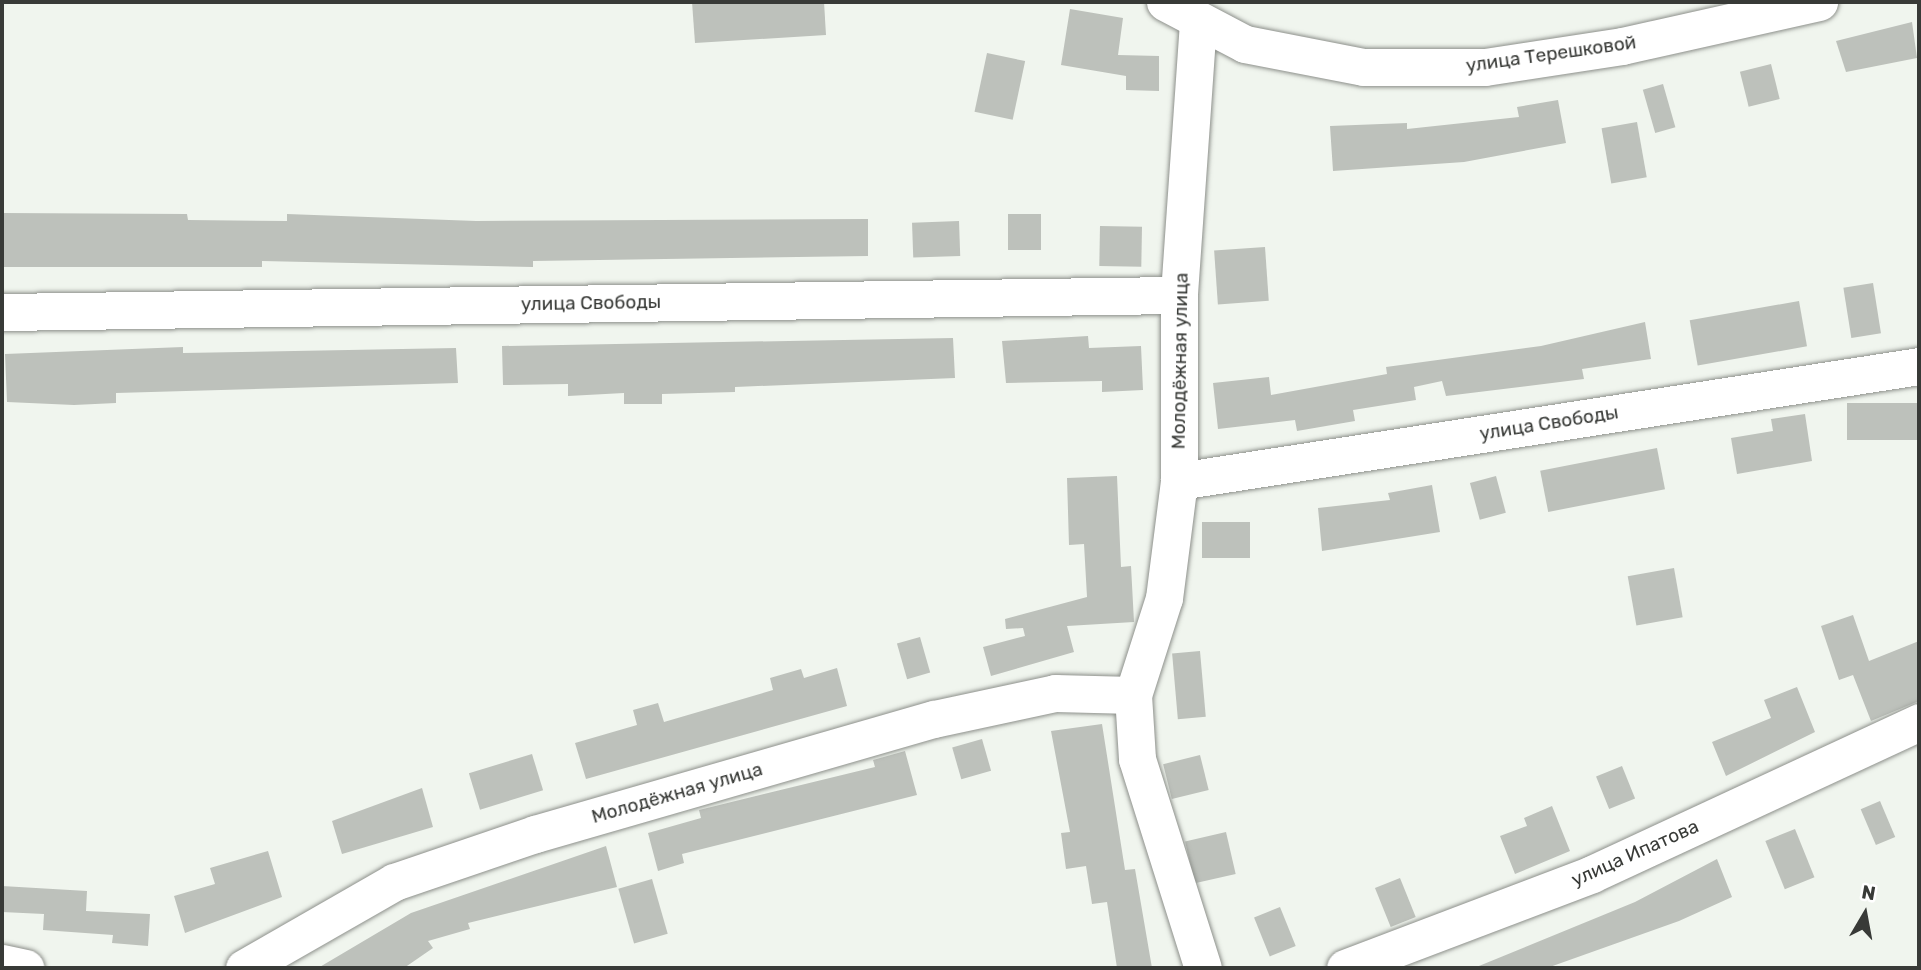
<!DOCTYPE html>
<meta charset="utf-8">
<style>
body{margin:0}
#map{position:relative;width:1921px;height:970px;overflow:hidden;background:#f0f5ee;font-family:Rubik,sans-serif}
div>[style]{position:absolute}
.building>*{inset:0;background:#bdc1bb;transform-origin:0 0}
.roads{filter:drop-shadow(0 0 2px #8d908b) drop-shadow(0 0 2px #8d908b)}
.minor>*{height:37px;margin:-18.5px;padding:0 18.5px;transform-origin:18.5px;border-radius:18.5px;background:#fff}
span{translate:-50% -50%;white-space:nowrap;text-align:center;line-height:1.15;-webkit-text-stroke:5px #fff;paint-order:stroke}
.street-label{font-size:19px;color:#383a37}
.frame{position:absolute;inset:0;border:4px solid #383a37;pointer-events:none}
.north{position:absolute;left:1830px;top:879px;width:70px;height:70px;-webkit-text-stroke:5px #fff;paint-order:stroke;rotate:10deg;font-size:19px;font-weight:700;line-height:28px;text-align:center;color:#383a37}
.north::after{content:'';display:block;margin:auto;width:24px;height:32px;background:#383a37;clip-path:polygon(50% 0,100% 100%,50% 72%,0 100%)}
</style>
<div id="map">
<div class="building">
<i style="clip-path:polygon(692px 2px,824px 2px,826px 35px,695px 43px)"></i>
<i style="clip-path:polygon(1070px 9px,1123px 18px,1118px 55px,1159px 56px,1159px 91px,1126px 90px,1126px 76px,1061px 65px)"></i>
<i style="clip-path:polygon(1912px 22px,1917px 58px,1846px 72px,1836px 41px)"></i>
<i style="left:987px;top:53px;width:39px;height:60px;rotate:12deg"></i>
<i style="left:1771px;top:64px;width:36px;height:32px;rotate:76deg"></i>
<i style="left:1663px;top:84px;width:45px;height:21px;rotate:74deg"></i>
<i style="clip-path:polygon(1558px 100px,1566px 143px,1464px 162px,1333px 171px,1330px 126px,1407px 123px,1407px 129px,1519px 117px,1517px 107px)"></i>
<i style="left:1637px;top:122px;width:56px;height:36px;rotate:80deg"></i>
<i style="clip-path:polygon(2px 213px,187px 214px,188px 220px,287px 221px,287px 214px,476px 221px,868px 219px,868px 256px,533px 261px,533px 267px,262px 261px,262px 267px,2px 267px)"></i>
<i style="left:1008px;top:214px;width:33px;height:36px"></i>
<i style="left:959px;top:221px;width:35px;height:47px;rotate:88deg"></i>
<i style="left:1100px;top:226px;width:42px;height:40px;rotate:1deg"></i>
<i style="left:1265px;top:247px;width:54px;height:51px;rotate:86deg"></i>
<i style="left:1873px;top:283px;width:51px;height:30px;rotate:81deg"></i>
<i style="left:1799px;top:301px;width:46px;height:111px;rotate:80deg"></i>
<i style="clip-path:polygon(1645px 322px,1651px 359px,1582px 369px,1584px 379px,1446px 396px,1442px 381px,1414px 387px,1416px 400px,1353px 410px,1355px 421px,1297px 431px,1295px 420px,1218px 429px,1213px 383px,1269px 377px,1271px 395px,1387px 374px,1386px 367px,1541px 346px)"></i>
<i style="clip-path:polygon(1088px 336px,1089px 348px,1141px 346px,1143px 390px,1102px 392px,1102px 381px,1006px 383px,1002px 341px)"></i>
<i style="clip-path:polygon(953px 338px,955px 378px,735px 387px,735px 392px,662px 394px,662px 404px,624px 404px,624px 393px,568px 396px,568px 384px,503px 385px,502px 346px)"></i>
<i style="clip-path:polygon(183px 347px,183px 353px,456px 348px,458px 383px,116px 393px,116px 403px,74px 405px,7px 402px,5px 354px)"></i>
<i style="left:1919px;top:403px;width:37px;height:72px;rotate:90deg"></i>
<i style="clip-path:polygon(1805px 414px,1812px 461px,1737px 474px,1731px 438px,1773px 431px,1771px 419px)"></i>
<i style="left:1657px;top:448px;width:42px;height:119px;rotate:79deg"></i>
<i style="clip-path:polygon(1117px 476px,1121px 567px,1131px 566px,1134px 622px,1067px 626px,1074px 652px,991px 676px,983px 647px,1025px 636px,1023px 628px,1006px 629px,1005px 619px,1087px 597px,1084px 544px,1069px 545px,1067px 478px)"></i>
<i style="left:1496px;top:476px;width:38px;height:27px;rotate:75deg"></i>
<i style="clip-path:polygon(1432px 485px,1440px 532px,1322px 551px,1318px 508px,1390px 500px,1388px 493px)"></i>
<i style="left:1202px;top:522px;width:48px;height:36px"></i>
<i style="left:1674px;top:568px;width:50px;height:47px;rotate:80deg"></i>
<i style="clip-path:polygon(1853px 615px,1869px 661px,1919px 641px,1919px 701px,1871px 721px,1853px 675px,1839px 680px,1821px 626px)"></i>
<i style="left:920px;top:637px;width:37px;height:24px;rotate:74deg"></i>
<i style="left:1200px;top:651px;width:66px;height:28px;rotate:85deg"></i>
<i style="clip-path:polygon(837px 668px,847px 706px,586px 779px,575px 743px,637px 725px,633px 710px,658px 703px,664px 722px,773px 690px,770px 678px,801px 669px,804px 678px)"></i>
<i style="clip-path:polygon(1797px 687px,1815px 732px,1726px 776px,1712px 742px,1771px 718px,1764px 700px)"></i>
<i style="clip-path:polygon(1102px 724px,1125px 870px,1135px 869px,1152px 968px,1117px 968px,1107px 902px,1092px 904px,1086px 866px,1066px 869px,1061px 833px,1070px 832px,1051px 731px)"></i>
<i style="left:982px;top:739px;width:33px;height:31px;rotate:74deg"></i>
<i style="clip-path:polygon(905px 751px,917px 795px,682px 854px,684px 863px,658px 871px,648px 833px,701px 818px,699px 810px,875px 767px,873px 760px)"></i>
<i style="left:532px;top:754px;width:38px;height:66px;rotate:73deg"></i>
<i style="left:1200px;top:755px;width:36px;height:38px;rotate:76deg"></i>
<i style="left:1622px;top:766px;width:35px;height:28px;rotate:68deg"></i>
<i style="clip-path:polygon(422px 788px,433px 827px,342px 854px,332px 821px)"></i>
<i style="left:1880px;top:801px;width:39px;height:21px;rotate:67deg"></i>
<i style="clip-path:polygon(1552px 806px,1570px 851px,1515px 874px,1500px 836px,1527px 826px,1524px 818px)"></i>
<i style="left:1795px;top:829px;width:52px;height:32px;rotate:68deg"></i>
<i style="left:1226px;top:832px;width:43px;height:42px;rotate:77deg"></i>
<i style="clip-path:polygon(606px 846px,617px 887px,468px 923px,470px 929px,428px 941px,433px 948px,404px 968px,318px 968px,411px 913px)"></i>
<i style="clip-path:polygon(268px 851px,282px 897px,185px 933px,174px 896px,215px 884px,210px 868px)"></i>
<i style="clip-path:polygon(1717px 859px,1732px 897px,1679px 921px,1547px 968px,1474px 968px,1635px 902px)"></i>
<i style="left:1400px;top:878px;width:42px;height:27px;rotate:68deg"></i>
<i style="left:652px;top:879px;width:57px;height:35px;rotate:74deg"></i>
<i style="clip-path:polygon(2px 886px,87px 891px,86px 911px,150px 914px,148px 946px,112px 943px,113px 935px,43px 930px,44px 914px,2px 912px)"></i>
<i style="left:1280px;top:907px;width:42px;height:28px;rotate:68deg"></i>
</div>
<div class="roads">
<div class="minor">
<i style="left:1165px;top:2px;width:90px;rotate:27.7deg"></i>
<i style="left:1245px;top:44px;width:120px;rotate:11deg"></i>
<i style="left:1363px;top:67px;width:122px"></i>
<i style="left:1485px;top:67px;width:139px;rotate:-8.7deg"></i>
<i style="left:1622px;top:46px;width:202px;rotate:-12.6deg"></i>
<i style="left:1198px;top:22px;width:274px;rotate:94deg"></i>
<i style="left:1179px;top:295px;width:186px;rotate:90deg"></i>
<i style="left:1179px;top:481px;width:118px;rotate:97.3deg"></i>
<i style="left:1164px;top:598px;width:102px;rotate:107.7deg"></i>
<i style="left:1133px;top:695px;width:64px;rotate:86.4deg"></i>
<i style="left:1137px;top:759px;width:219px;rotate:72.5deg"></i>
<i style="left:2px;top:312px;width:1177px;rotate:-0.83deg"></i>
<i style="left:1179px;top:481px;width:749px;rotate:-8.83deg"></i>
<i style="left:2px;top:963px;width:24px;rotate:12deg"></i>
<i style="left:244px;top:968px;width:173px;rotate:-29.8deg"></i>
<i style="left:394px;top:882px;width:149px;rotate:-18.8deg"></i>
<i style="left:535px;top:834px;width:415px;rotate:-16.1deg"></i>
<i style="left:934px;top:719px;width:124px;rotate:-12.1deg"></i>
<i style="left:1055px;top:693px;width:78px;rotate:1.5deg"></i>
<i style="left:1345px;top:968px;width:264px;rotate:-20.8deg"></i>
<i style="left:1592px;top:874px;width:361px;rotate:-24.9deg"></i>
</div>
</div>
<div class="street-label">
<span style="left:1551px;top:54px;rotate:-8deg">улица Терешковой</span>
<span style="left:591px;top:303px;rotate:-1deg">улица Свободы</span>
<span style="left:1180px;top:361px;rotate:-89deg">Молодёжная улица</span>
<span style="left:1549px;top:423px;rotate:-9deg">улица Свободы</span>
<span style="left:677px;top:793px;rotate:-16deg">Молодёжная улица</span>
<span style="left:1635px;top:853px;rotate:-24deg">улица Ипатова</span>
</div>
<div class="frame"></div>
<div class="north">N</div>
</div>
